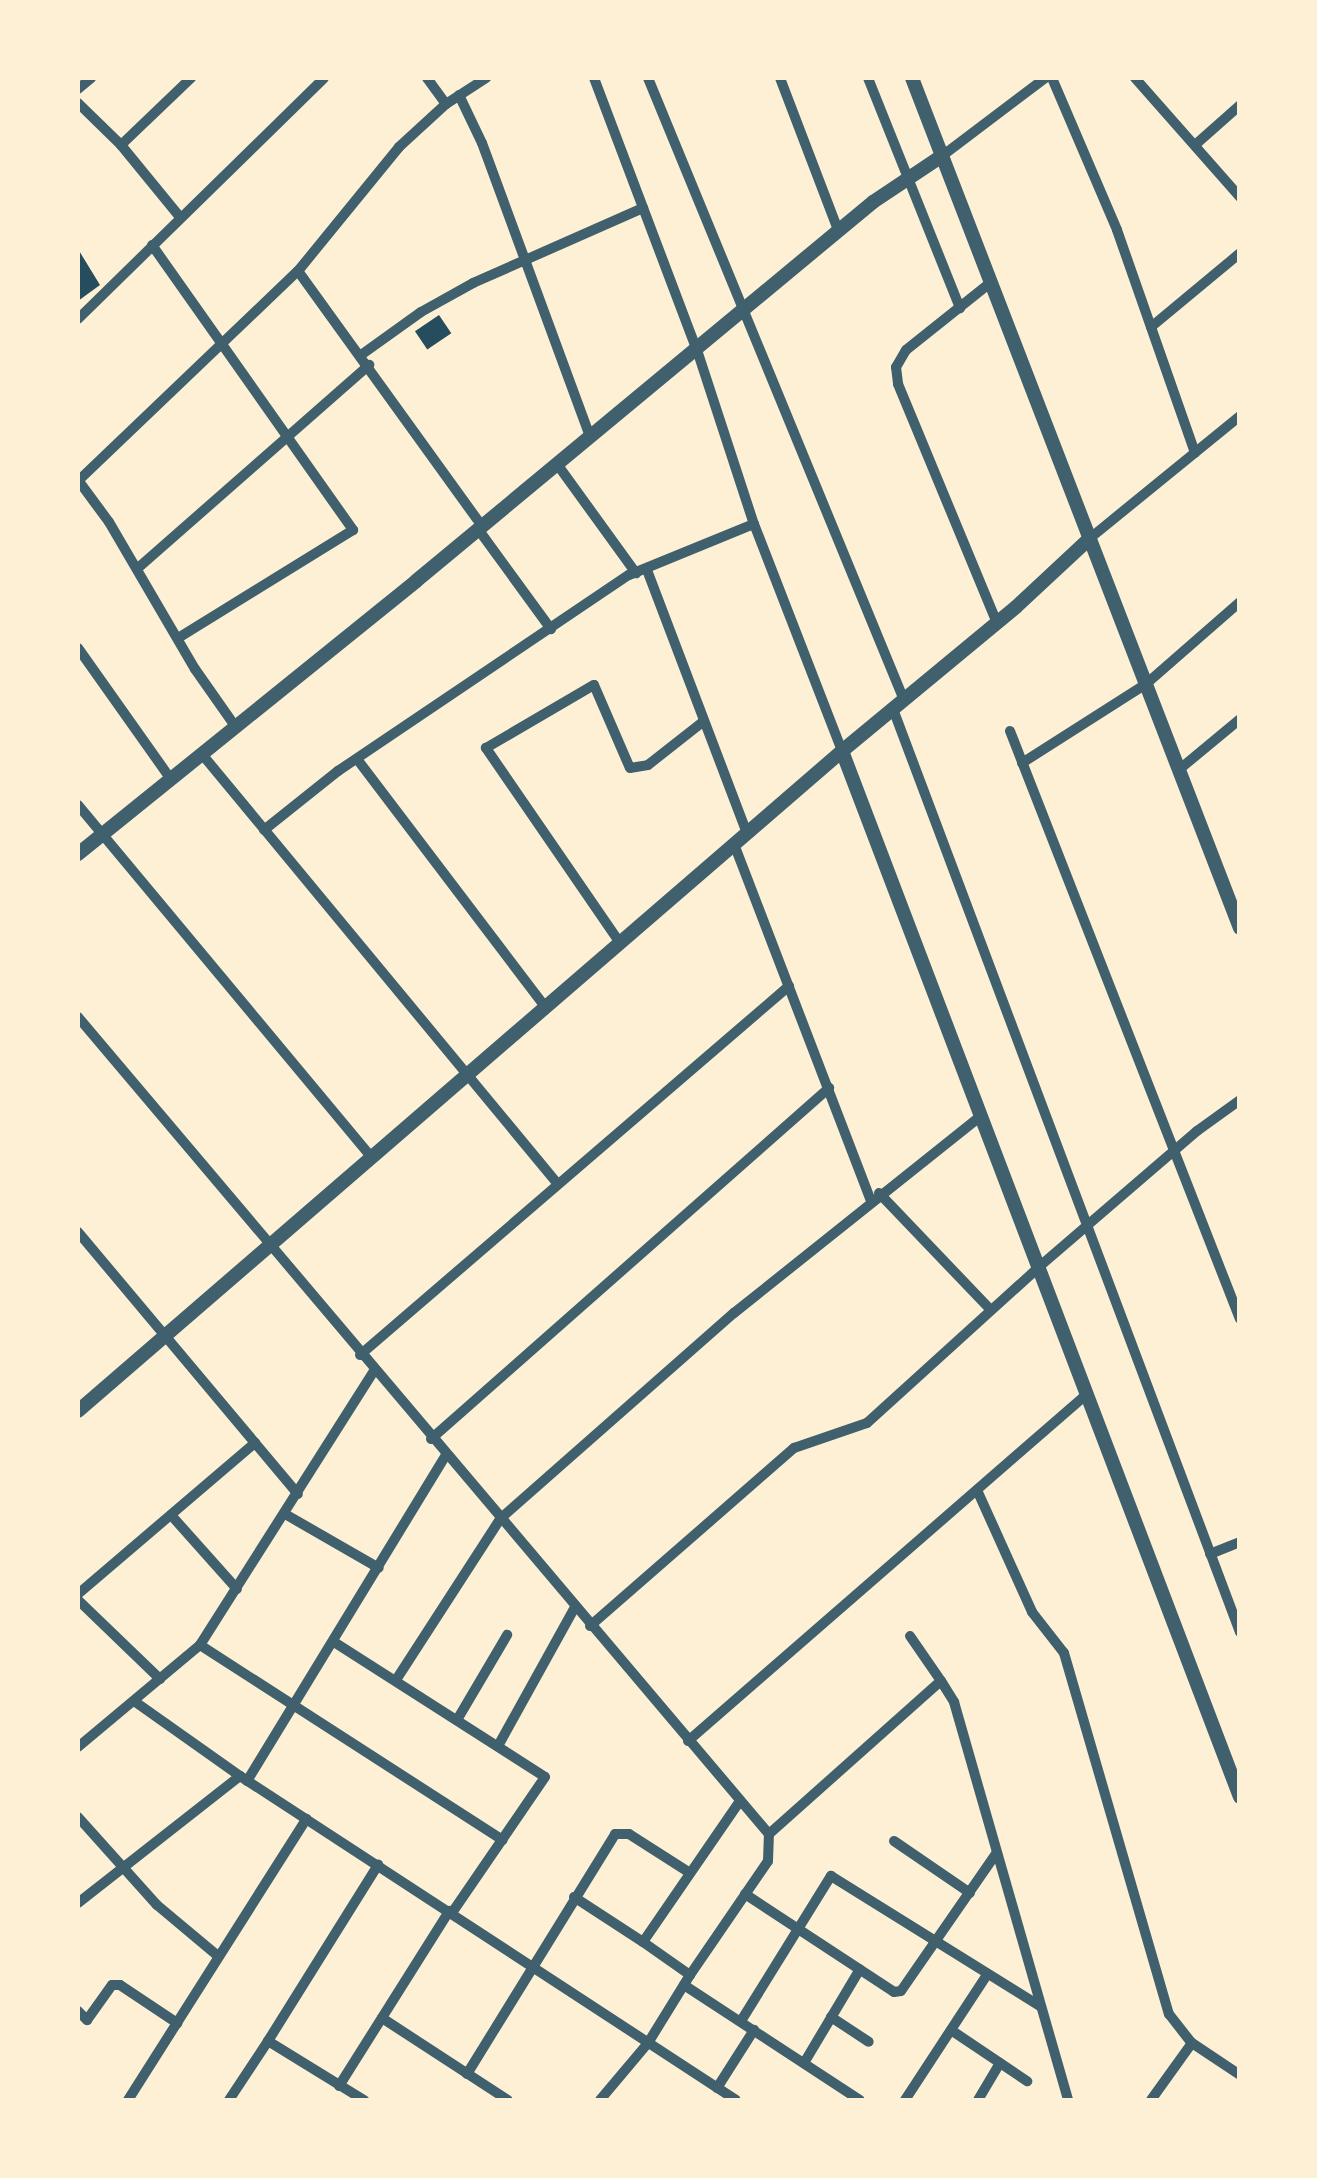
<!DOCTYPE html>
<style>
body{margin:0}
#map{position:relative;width:1317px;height:2178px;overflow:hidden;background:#fdf0d5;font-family:"Alegreya Sans",sans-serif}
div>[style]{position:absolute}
.building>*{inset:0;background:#264d5e;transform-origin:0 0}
.minor>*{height:10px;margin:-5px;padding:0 5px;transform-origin:5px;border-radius:5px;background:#3f606c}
.tertiary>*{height:14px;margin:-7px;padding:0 7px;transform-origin:7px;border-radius:7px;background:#3f606c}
span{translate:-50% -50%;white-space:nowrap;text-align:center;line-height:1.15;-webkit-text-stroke:10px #fdf0d5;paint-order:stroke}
.frame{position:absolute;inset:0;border:80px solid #fdf0d5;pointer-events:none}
</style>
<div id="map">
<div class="building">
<i style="clip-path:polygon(78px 249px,100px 285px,78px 301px)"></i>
<i style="left:439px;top:315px;width:22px;height:29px;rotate:56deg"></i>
</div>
<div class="minor">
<i style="left:427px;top:78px;width:32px;rotate:54deg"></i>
<i style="left:594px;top:78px;width:291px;rotate:69.3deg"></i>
<i style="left:697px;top:350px;width:183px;rotate:71.9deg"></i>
<i style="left:648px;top:78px;width:673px;rotate:67.63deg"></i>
<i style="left:780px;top:78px;width:163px;rotate:69.1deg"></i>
<i style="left:868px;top:78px;width:248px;rotate:68.2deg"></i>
<i style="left:1052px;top:78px;width:165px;rotate:66.8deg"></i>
<i style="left:1117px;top:230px;width:236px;rotate:70.7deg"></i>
<i style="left:1135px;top:78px;width:159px;rotate:48.6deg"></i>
<i style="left:78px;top:89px;width:17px;rotate:-40deg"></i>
<i style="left:459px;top:95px;width:53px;rotate:64.4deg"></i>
<i style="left:482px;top:143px;width:312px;rotate:69.8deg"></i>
<i style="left:78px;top:103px;width:60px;rotate:44.3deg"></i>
<i style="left:121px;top:145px;width:93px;rotate:50.7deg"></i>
<i style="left:121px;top:145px;width:97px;rotate:-43.7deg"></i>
<i style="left:1195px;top:145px;width:60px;rotate:-41.6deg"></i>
<i style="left:942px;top:156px;width:129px;rotate:-37.1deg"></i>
<i style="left:152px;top:245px;width:349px;rotate:54.8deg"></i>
<i style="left:353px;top:530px;width:206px;rotate:148.3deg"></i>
<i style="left:298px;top:271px;width:314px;rotate:54.2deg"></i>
<i style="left:990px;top:283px;width:107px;rotate:141.4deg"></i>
<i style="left:906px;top:350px;width:20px;rotate:120deg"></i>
<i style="left:896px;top:367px;width:17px;rotate:83deg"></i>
<i style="left:898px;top:384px;width:259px;rotate:67.5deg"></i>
<i style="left:78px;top:319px;width:344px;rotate:-44.4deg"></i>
<i style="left:1151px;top:327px;width:116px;rotate:-39.7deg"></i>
<i style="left:361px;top:355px;width:74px;rotate:-35.6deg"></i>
<i style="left:421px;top:312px;width:60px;rotate:-29.1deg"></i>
<i style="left:473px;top:283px;width:186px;rotate:-23.8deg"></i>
<i style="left:557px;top:464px;width:135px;rotate:54.1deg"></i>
<i style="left:78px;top:480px;width:52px;rotate:53.6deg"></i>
<i style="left:109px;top:522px;width:170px;rotate:59.7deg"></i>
<i style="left:195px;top:669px;width:70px;rotate:54.9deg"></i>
<i style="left:78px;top:481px;width:304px;rotate:-43.7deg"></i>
<i style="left:298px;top:271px;width:160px;rotate:-50.8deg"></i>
<i style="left:399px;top:147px;width:64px;rotate:-42.5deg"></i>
<i style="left:446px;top:104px;width:48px;rotate:-33deg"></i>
<i style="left:478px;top:529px;width:124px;rotate:53.9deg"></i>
<i style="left:1089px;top:539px;width:195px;rotate:-39.2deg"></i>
<i style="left:138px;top:568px;width:308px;rotate:-41.3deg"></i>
<i style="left:647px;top:570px;width:281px;rotate:69.2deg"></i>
<i style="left:78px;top:648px;width:159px;rotate:54.7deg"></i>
<i style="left:893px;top:709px;width:986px;rotate:69.4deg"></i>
<i style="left:1010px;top:731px;width:631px;rotate:68.64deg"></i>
<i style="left:201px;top:753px;width:558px;rotate:50.38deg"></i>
<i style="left:357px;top:759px;width:313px;rotate:52.8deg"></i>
<i style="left:1022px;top:763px;width:147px;rotate:-32.5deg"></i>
<i style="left:1146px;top:684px;width:125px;rotate:-41.1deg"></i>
<i style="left:1181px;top:768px;width:77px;rotate:-39.7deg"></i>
<i style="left:78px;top:805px;width:459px;rotate:50.2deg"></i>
<i style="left:264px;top:830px;width:95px;rotate:-38.6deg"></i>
<i style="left:338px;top:771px;width:351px;rotate:-34deg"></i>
<i style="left:629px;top:575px;width:135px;rotate:-22.2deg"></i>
<i style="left:754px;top:524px;width:243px;rotate:68.8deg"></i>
<i style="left:734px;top:844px;width:381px;rotate:69deg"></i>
<i style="left:620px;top:943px;width:237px;rotate:-124.5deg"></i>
<i style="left:486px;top:748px;width:125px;rotate:-30.3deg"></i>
<i style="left:594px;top:685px;width:90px;rotate:66.6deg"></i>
<i style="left:630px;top:768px;width:18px;rotate:-9deg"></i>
<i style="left:648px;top:765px;width:71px;rotate:-38.2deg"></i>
<i style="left:78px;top:1017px;width:1070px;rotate:49.78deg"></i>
<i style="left:769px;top:1834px;width:230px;rotate:-41.7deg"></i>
<i style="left:941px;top:1681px;width:25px;rotate:58deg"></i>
<i style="left:954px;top:1702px;width:414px;rotate:74deg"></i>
<i style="left:879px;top:1193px;width:161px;rotate:46.3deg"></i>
<i style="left:78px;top:1232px;width:342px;rotate:50deg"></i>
<i style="left:360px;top:1355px;width:566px;rotate:-40.7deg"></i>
<i style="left:431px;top:1439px;width:531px;rotate:-41.41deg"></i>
<i style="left:977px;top:1490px;width:134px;rotate:65.7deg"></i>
<i style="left:1032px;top:1612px;width:52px;rotate:52deg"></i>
<i style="left:1064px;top:1653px;width:376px;rotate:73.8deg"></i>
<i style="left:1169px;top:2014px;width:37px;rotate:52deg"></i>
<i style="left:1192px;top:2043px;width:58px;rotate:33.7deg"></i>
<i style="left:285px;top:1514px;width:108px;rotate:29.9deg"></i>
<i style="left:171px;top:1515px;width:99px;rotate:48.3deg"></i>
<i style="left:1210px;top:1554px;width:32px;rotate:-22deg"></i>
<i style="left:78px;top:1594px;width:233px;rotate:-40.5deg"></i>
<i style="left:78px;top:1600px;width:114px;rotate:43.9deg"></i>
<i style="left:590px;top:1626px;width:271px;rotate:-41.1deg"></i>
<i style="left:794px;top:1448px;width:77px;rotate:-18.9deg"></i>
<i style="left:867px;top:1423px;width:234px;rotate:-42.2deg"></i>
<i style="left:1040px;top:1266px;width:207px;rotate:-40.7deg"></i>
<i style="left:1197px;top:1131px;width:53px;rotate:-35.8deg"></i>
<i style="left:910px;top:1636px;width:55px;rotate:55.4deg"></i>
<i style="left:334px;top:1642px;width:250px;rotate:32.6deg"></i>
<i style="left:545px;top:1777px;width:165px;rotate:124.4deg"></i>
<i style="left:200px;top:1645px;width:360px;rotate:32.8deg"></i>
<i style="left:396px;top:1680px;width:192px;rotate:-57.1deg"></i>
<i style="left:500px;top:1519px;width:312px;rotate:-41.4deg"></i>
<i style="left:734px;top:1313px;width:317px;rotate:-38.6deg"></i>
<i style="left:134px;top:1701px;width:130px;rotate:35.3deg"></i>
<i style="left:457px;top:1720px;width:99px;rotate:-59.5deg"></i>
<i style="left:688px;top:1741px;width:530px;rotate:-41.02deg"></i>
<i style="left:498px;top:1746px;width:159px;rotate:-61deg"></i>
<i style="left:78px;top:1747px;width:159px;rotate:-39.9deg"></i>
<i style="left:200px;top:1645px;width:325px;rotate:-57.6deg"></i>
<i style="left:247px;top:1781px;width:382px;rotate:-58.6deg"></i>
<i style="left:78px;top:1817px;width:118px;rotate:48.1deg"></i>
<i style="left:157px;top:1905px;width:80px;rotate:39.9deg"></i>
<i style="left:894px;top:1841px;width:92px;rotate:34.4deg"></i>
<i style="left:745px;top:1894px;width:178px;rotate:33.3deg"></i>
<i style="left:894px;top:1992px;width:7px;rotate:-8deg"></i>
<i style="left:901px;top:1991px;width:167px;rotate:-55.3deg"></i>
<i style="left:574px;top:1897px;width:82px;rotate:33.1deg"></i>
<i style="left:78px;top:1903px;width:206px;rotate:-38.1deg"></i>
<i style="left:240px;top:1776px;width:592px;rotate:33.15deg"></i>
<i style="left:690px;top:1975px;width:138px;rotate:-55.6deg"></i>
<i style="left:768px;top:1861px;width:27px;rotate:-88deg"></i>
<i style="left:684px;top:1985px;width:210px;rotate:33.2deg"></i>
<i style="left:78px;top:2011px;width:13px;rotate:45deg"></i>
<i style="left:87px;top:2020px;width:43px;rotate:-54.5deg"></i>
<i style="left:112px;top:1985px;width:8px"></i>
<i style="left:120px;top:1985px;width:69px;rotate:33.7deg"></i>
<i style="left:831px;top:2017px;width:45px;rotate:33.3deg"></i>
<i style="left:382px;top:2018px;width:150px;rotate:33.1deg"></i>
<i style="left:741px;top:2021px;width:171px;rotate:-58.2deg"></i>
<i style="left:831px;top:1876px;width:246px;rotate:31.9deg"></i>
<i style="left:951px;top:2030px;width:92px;rotate:33.9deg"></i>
<i style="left:268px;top:2041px;width:208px;rotate:-58deg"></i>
<i style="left:804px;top:2063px;width:109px;rotate:-59.2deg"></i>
<i style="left:467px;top:2074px;width:282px;rotate:-58.3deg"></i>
<i style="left:615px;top:1834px;width:14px"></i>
<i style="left:629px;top:1834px;width:72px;rotate:32.6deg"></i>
<i style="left:339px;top:2086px;width:207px;rotate:-57.8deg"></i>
<i style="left:717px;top:2088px;width:69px;rotate:-57.5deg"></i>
<i style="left:128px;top:2100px;width:333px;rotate:-57.6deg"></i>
<i style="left:229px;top:2100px;width:71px;rotate:-56.5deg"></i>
<i style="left:268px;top:2041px;width:113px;rotate:31.6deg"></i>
<i style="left:600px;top:2100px;width:75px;rotate:-49.9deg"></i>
<i style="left:648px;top:2043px;width:80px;rotate:-58.3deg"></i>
<i style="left:690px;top:1975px;width:57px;rotate:-144.9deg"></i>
<i style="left:643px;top:1942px;width:171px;rotate:-55.5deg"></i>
<i style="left:905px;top:2100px;width:148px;rotate:-56.8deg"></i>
<i style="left:978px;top:2100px;width:43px;rotate:-59.3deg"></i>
<i style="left:1151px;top:2100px;width:70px;rotate:-54.3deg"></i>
</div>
<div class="tertiary">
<i style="left:912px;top:78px;width:911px;rotate:68.9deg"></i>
<i style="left:842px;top:751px;width:1119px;rotate:69.17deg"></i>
<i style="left:78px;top:854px;width:434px;rotate:-38.9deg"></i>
<i style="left:416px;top:581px;width:594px;rotate:-39.67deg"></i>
<i style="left:873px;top:202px;width:83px;rotate:-33.7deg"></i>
<i style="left:78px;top:1411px;width:1010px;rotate:-40.82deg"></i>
<i style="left:842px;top:751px;width:226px;rotate:-39.6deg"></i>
<i style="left:1016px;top:607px;width:100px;rotate:-43deg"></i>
</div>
<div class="frame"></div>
</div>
